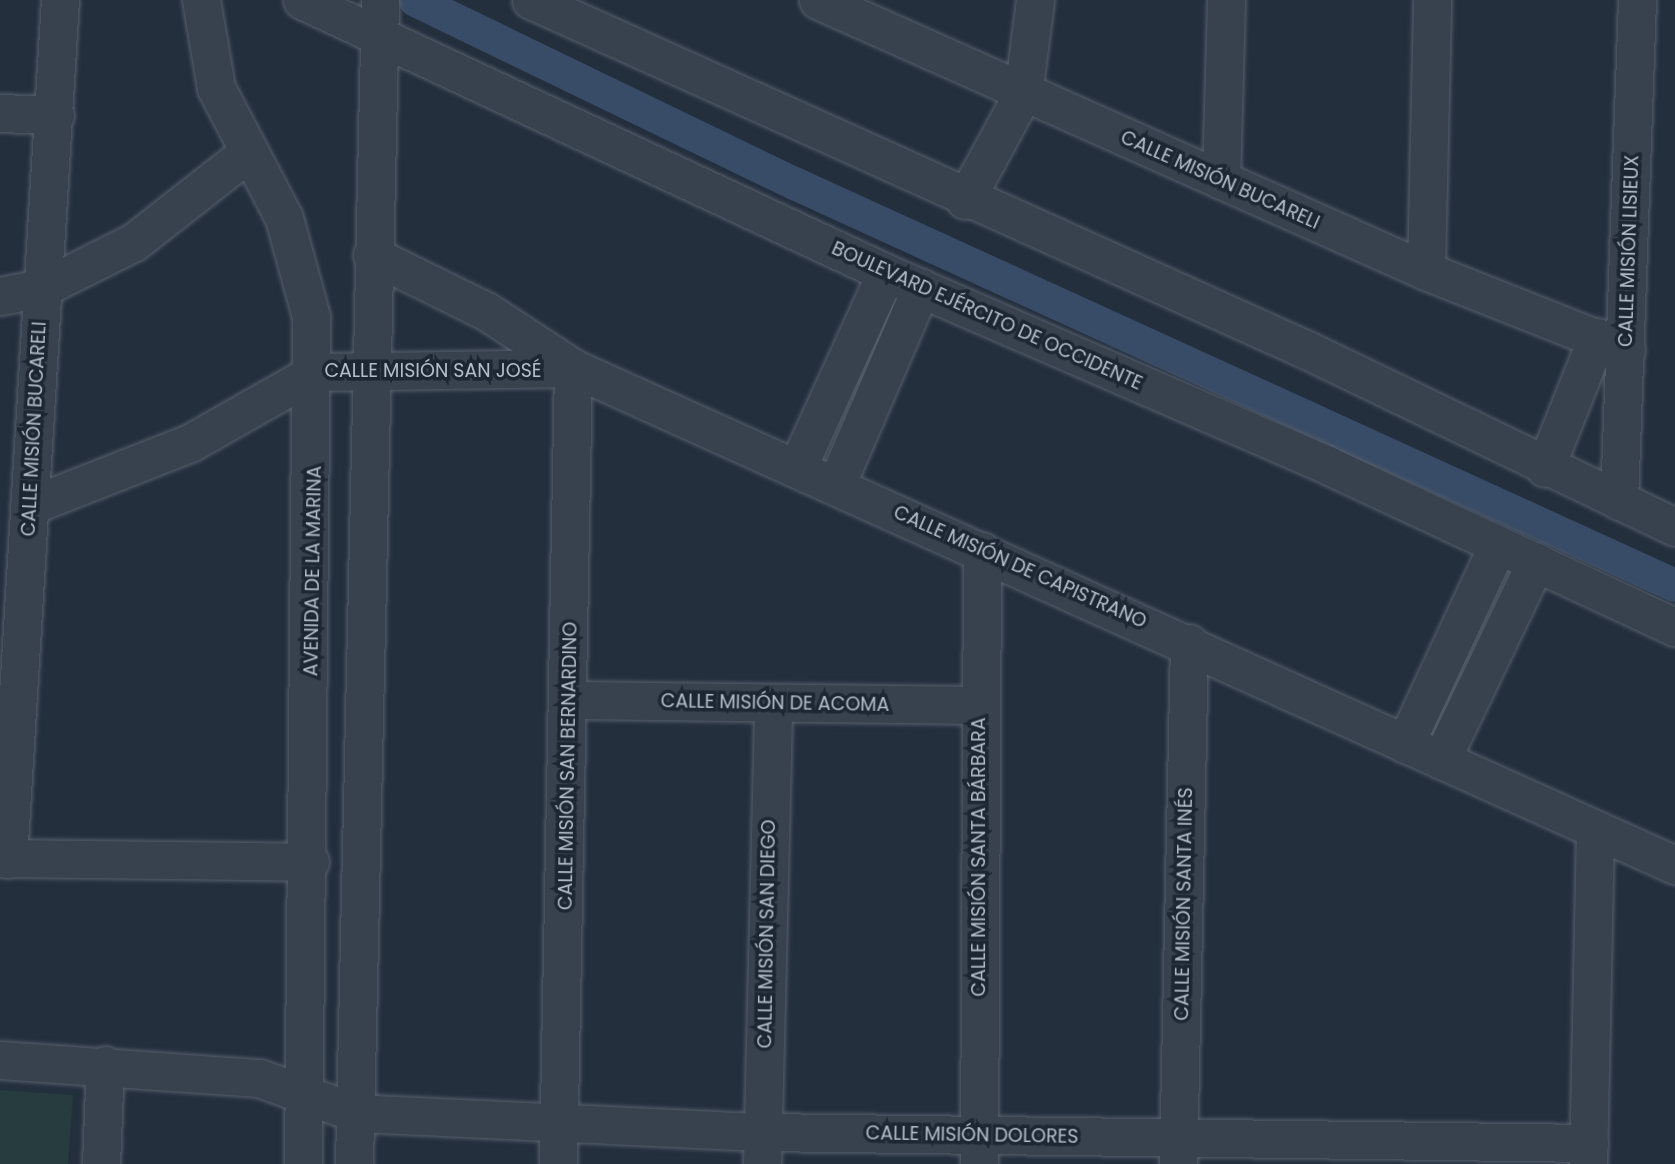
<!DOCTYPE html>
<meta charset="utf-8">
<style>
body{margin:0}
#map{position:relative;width:1675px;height:1164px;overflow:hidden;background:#242f3e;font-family:Poppins,sans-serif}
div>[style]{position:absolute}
.green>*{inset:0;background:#263c3f;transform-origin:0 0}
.canal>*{height:33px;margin:-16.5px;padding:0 16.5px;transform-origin:16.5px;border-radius:16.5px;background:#394c67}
.roads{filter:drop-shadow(0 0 2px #565f6c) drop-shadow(0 0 2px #565f6c)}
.street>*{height:37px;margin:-18.5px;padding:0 18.5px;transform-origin:18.5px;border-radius:18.5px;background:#38414e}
span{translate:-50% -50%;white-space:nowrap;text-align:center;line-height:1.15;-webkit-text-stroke:7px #1d2633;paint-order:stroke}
.street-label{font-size:19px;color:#b4bcc9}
</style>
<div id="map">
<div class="green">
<i style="left:0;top:1090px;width:73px;height:74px;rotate:4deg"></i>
</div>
<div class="canal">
<i style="left:415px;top:0;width:421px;rotate:25.8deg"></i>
<i style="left:794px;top:183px;width:968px;rotate:24.53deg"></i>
</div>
<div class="roads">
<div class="street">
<i style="left:201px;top:0;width:89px;rotate:80.3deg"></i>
<i style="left:216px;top:88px;width:147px;rotate:62.4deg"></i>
<i style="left:284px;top:218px;width:103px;rotate:74.7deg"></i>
<i style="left:311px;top:317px;width:847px;rotate:90.54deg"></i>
<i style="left:302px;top:0;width:645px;rotate:25.05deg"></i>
<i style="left:886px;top:273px;width:481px;rotate:23.5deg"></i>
<i style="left:1327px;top:465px;width:384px;rotate:25deg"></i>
<i style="left:531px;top:0;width:851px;rotate:24.28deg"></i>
<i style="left:1307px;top:350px;width:408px;rotate:25.7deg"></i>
<i style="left:818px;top:0;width:666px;rotate:24.02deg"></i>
<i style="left:1426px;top:271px;width:215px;rotate:21.6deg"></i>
<i style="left:0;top:113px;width:55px;rotate:2.1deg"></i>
<i style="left:1221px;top:180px;width:180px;rotate:-88.4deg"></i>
<i style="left:965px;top:200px;width:122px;rotate:-61.5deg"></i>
<i style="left:1023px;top:93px;width:94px;rotate:-82.6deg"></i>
<i style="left:372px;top:255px;width:127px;rotate:26.2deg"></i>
<i style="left:486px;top:311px;width:104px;rotate:33.2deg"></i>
<i style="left:573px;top:368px;width:1209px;rotate:24.28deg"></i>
<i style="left:1426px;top:271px;width:271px;rotate:-88.7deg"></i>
<i style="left:0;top:296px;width:43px;rotate:-10.8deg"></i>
<i style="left:42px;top:288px;width:103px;rotate:-26.6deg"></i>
<i style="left:134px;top:242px;width:141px;rotate:-38.1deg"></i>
<i style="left:797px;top:468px;width:214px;rotate:-65.5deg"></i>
<i style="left:1545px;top:468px;width:141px;rotate:-68.3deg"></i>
<i style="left:836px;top:485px;width:215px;rotate:-66.7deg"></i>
<i style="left:1619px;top:501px;width:501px;rotate:-87.94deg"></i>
<i style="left:29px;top:506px;width:173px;rotate:-21.4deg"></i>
<i style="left:190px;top:443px;width:144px;rotate:-29.6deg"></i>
<i style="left:315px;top:372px;width:258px;rotate:-0.9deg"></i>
<i style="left:573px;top:368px;width:796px;rotate:91.08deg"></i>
<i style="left:571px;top:700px;width:407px;rotate:0.7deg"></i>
<i style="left:1405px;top:744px;width:220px;rotate:-65deg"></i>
<i style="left:1441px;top:760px;width:220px;rotate:-64.4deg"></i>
<i style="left:0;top:858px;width:310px;rotate:0.7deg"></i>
<i style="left:8px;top:859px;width:861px;rotate:-86.54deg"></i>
<i style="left:0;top:1060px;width:260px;rotate:4deg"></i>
<i style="left:259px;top:1078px;width:103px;rotate:19.8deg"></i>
<i style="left:356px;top:1113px;width:406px;rotate:2.7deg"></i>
<i style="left:762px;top:1132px;width:827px;rotate:0.76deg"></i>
<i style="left:101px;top:1164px;width:99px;rotate:-87.7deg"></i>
<i style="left:354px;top:1164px;width:1164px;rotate:-88.72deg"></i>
<i style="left:762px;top:1164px;width:460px;rotate:-88.6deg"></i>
<i style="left:979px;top:1164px;width:613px;rotate:-89.72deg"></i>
<i style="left:1178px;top:1164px;width:521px;rotate:-88.79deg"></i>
<i style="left:1588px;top:1164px;width:334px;rotate:-88.8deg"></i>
</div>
</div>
<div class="street-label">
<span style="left:1220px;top:180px;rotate:24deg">CALLE MISIÓN BUCARELI</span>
<span style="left:1629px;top:251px;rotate:-88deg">CALLE MISIÓN LISIEUX</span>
<span style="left:987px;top:316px;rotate:24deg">BOULEVARD EJÉRCITO DE OCCIDENTE</span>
<span style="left:433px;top:371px">CALLE MISIÓN SAN JOSÉ</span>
<span style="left:34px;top:429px;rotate:-87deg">CALLE MISIÓN BUCARELI</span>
<span style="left:1020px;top:567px;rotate:24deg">CALLE MISIÓN DE CAPISTRANO</span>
<span style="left:313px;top:571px;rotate:-89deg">AVENIDA DE LA MARINA</span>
<span style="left:775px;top:703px;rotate:1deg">CALLE MISIÓN DE ACOMA</span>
<span style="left:568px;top:766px;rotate:-89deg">CALLE MISIÓN SAN BERNARDINO</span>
<span style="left:979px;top:857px;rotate:-90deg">CALLE MISIÓN SANTA BÁRBARA</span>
<span style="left:1184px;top:904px;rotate:-89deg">CALLE MISIÓN SANTA INÉS</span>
<span style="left:767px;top:934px;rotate:-89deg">CALLE MISIÓN SAN DIEGO</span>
<span style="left:972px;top:1135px;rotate:1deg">CALLE MISIÓN DOLORES</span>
</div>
</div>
